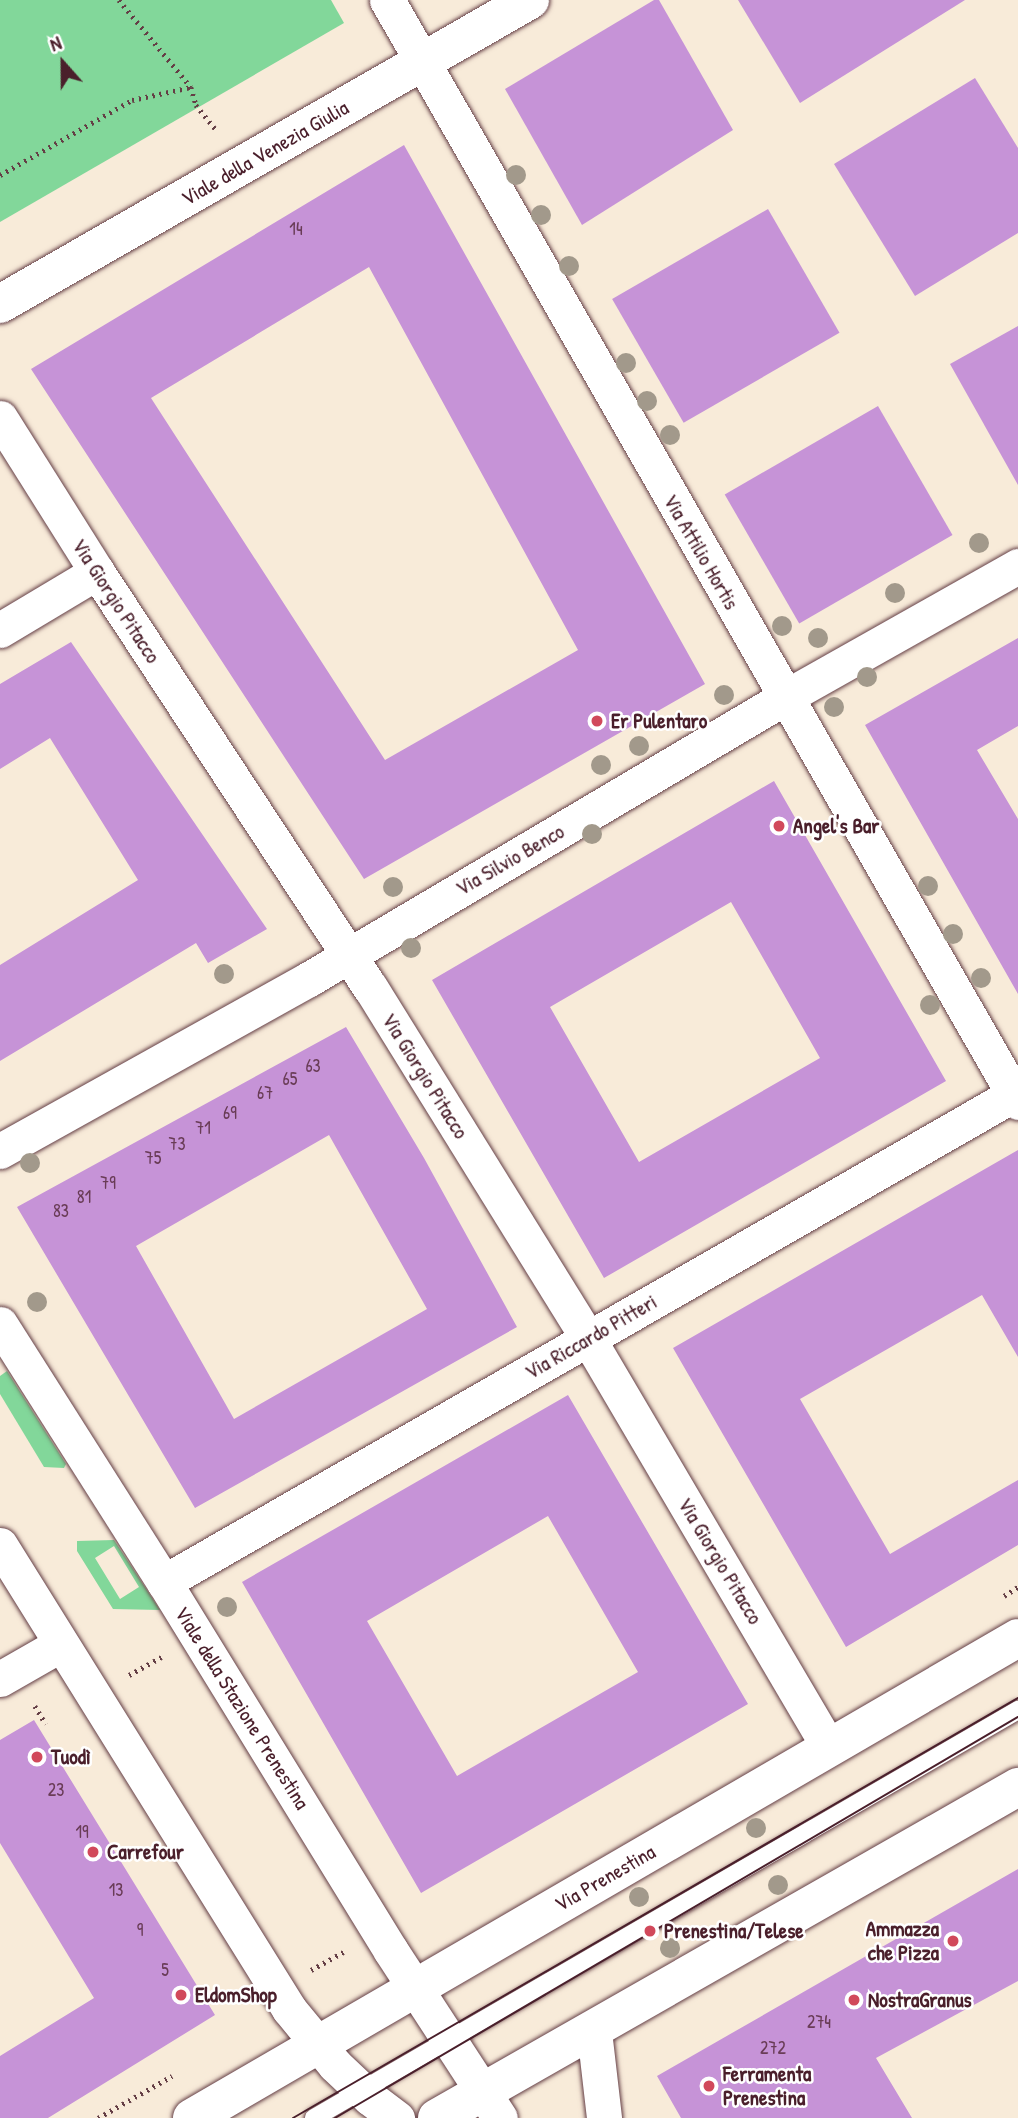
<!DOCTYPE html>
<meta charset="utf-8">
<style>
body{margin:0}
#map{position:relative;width:1018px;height:2118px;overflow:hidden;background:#f8ebd9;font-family:"Patrick Hand",sans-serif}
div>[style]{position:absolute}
.green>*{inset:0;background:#82d79a}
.building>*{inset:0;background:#c693d7;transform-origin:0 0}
.path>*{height:4.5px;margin-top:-2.25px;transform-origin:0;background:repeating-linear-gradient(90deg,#643e45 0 2px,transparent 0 7px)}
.roads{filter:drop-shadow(0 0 2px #643e45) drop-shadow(0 0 2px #643e45)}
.service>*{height:18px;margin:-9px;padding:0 9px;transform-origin:9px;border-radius:9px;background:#fff}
.minor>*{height:35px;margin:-17.5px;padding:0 17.5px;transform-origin:17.5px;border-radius:17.5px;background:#fff}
.tertiary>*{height:38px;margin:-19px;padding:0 19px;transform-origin:19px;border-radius:19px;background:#fff}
.secondary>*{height:38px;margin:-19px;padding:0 19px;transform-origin:19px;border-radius:19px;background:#fff}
.tram>*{height:2px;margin:-1px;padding:0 1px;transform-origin:1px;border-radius:1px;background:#4a1f2b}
.trees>*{width:20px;height:20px;margin:-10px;border-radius:50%;background:#a2998b}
.dots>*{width:19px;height:19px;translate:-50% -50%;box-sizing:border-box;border:4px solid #fff;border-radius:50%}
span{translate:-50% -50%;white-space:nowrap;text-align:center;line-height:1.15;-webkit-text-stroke:5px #fff;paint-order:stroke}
.number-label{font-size:18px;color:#693c56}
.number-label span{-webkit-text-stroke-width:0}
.street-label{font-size:21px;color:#4a1f2b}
.poi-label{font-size:21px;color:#4a1f2b;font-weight:700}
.left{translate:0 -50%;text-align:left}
.right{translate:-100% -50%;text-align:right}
.north{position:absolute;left:28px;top:28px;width:70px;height:70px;-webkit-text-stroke:5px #fff;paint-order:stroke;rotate:339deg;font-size:19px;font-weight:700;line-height:28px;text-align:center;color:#4a1f2b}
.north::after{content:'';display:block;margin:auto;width:24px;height:32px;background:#4a1f2b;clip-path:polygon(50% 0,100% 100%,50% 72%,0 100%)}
</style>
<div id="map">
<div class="green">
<i style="clip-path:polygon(0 0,331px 0,344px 23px,0 222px)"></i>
<i style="clip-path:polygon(7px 1371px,66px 1464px,64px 1468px,44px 1467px,0 1394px,0 1376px)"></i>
<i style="clip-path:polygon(evenodd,114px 1540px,160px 1610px,113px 1609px,77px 1551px,77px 1541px,114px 1540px,114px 1546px,139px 1587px,120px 1599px,95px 1558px,114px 1546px)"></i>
</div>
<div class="building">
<i style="clip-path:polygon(654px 0,659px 0,733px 130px,582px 225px,505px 89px)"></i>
<i style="clip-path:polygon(738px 0,965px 0,800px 103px)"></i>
<i style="clip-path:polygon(975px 78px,1018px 148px,1018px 233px,915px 296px,834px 164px)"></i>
<i style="clip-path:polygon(evenodd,404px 145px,705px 684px,364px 879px,31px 369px,404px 145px,369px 267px,578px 650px,385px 760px,151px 398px,369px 267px)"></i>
<i style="left:768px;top:209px;width:143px;height:180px;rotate:60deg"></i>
<i style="clip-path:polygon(1018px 326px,1018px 485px,950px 364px)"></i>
<i style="left:878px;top:406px;width:149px;height:177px;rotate:60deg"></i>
<i style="clip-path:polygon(1018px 638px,1018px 726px,977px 750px,1018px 819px,1018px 994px,865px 725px)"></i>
<i style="clip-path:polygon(71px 642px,267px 929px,208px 963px,196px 943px,0 1061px,0 965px,138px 880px,50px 738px,0 769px,0 684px)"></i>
<i style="clip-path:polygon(evenodd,774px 781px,946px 1081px,604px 1278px,432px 980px,774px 781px,731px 902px,820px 1058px,639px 1162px,550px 1007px,731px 902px)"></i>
<i style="clip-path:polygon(evenodd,346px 1027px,424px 1158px,517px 1327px,195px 1508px,17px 1207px,346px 1027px,329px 1135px,427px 1309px,234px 1419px,136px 1246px,329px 1135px)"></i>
<i style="clip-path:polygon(1018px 1150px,1018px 1357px,982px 1295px,800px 1399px,890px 1554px,1018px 1480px,1018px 1545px,846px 1647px,673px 1348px)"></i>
<i style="clip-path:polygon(evenodd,568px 1395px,748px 1704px,421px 1893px,242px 1582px,568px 1395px,548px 1516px,638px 1672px,457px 1776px,367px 1621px,548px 1516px)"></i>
<i style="clip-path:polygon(34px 1720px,215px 2015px,48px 2118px,0 2118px,0 2056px,94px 1998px,0 1843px,0 1740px)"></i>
<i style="clip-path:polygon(1018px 1869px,1018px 1981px,876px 2058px,912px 2118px,681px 2118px,657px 2076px)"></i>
</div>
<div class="path">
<i style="left:119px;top:0;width:113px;rotate:50.4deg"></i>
<i style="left:191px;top:87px;width:19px;rotate:74deg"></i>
<i style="left:196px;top:105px;width:32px;rotate:51deg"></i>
<i style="left:0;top:175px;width:152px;rotate:-29.6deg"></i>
<i style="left:132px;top:100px;width:60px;rotate:-12.4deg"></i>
<i style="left:1004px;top:1596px;width:17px;rotate:-33deg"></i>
<i style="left:129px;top:1675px;width:37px;rotate:-29deg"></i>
<i style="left:35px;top:1706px;width:21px;rotate:59deg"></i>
<i style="left:311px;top:1970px;width:37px;rotate:-29deg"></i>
<i style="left:98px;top:2118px;width:85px;rotate:-29.6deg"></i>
</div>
<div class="roads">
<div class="service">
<i style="left:314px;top:2118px;width:814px;rotate:-30.09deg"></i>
</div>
<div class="minor">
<i style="left:387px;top:0;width:1270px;rotate:60.2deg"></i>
<i style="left:0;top:418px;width:182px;rotate:57.8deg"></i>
<i style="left:97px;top:572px;width:497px;rotate:56.7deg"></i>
<i style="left:370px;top:987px;width:415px;rotate:58.2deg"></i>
<i style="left:589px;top:1340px;width:472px;rotate:59.5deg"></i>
<i style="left:0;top:630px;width:113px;rotate:-30.9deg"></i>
<i style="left:0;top:1151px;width:354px;rotate:-29.1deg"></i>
<i style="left:309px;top:979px;width:552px;rotate:-30.61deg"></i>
<i style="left:784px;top:698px;width:269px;rotate:-29.4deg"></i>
<i style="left:0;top:1324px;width:306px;rotate:57.6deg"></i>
<i style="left:164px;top:1582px;width:433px;rotate:58.4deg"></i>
<i style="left:391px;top:1951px;width:199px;rotate:56.9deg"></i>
<i style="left:0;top:1545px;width:547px;rotate:58.08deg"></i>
<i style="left:289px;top:2009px;width:72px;rotate:50.6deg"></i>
<i style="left:335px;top:2065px;width:48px;rotate:43.3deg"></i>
<i style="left:370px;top:2098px;width:34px;rotate:37deg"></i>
<i style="left:164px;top:1582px;width:985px;rotate:-29.85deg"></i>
<i style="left:0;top:1679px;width:70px;rotate:-29.8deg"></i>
<i style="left:594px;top:2031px;width:88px;rotate:83.4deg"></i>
</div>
<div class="tertiary">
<i style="left:0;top:304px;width:611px;rotate:-29.84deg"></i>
</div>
<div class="secondary">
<i style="left:192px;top:2118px;width:955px;rotate:-30.16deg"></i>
<i style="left:437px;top:2118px;width:669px;rotate:-29.67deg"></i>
</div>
</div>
<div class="tram">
<i style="left:293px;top:2118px;width:838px;rotate:-30.08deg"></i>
<i style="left:335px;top:2118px;width:792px;rotate:-30.42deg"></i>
</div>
<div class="trees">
<i style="left:516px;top:175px"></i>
<i style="left:541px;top:215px"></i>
<i style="left:569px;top:266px"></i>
<i style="left:626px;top:363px"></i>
<i style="left:647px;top:401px"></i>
<i style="left:670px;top:435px"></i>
<i style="left:979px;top:543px"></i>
<i style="left:895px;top:593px"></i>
<i style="left:782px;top:626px"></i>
<i style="left:818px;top:638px"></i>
<i style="left:867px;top:677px"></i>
<i style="left:724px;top:695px"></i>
<i style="left:834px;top:707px"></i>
<i style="left:639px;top:746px"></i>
<i style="left:601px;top:765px"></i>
<i style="left:592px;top:834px"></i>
<i style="left:928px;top:886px"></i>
<i style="left:393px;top:887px"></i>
<i style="left:953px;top:934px"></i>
<i style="left:411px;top:948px"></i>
<i style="left:224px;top:974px"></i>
<i style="left:981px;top:978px"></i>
<i style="left:930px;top:1005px"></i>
<i style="left:30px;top:1163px"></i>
<i style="left:37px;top:1302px"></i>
<i style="left:227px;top:1607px"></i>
<i style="left:756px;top:1828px"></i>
<i style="left:778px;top:1885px"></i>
<i style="left:639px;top:1897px"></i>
<i style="left:670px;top:1948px"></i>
</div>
<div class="dots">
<i style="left:597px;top:721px;background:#d1495b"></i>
<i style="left:779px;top:826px;background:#d1495b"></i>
<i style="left:37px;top:1757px;background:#d1495b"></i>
<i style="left:93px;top:1852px;background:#d1495b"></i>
<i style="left:650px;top:1931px;background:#d1495b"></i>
<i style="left:953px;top:1941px;background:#d1495b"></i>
<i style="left:181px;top:1995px;background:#d1495b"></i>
<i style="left:854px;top:2000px;background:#d1495b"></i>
<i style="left:709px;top:2086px;background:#d1495b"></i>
</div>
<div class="number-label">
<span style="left:296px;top:229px">14</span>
<span style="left:313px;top:1066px">63</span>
<span style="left:290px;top:1079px">65</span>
<span style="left:265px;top:1093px">67</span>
<span style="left:230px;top:1113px">69</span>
<span style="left:203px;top:1128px">71</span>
<span style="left:177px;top:1144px">73</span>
<span style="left:153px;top:1158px">75</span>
<span style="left:108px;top:1183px">79</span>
<span style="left:84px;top:1197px">81</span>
<span style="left:61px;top:1211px">83</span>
<span style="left:56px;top:1790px">23</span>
<span style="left:82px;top:1832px">19</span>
<span style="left:116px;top:1890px">13</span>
<span style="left:140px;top:1930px">9</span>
<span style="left:165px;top:1970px">5</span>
<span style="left:819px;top:2022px">274</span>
<span style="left:773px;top:2048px">272</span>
</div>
<div class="street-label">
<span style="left:265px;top:153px;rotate:-30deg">Viale della Venezia Giulia</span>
<span style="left:701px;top:552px;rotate:60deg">Via Attilio Hortis</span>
<span style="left:116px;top:601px;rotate:57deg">Via Giorgio Pitacco</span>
<span style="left:510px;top:860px;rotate:-30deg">Via Silvio Benco</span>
<span style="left:425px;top:1076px;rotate:58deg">Via Giorgio Pitacco</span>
<span style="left:591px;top:1337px;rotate:-30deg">Via Riccardo Pitteri</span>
<span style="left:720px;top:1561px;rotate:59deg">Via Giorgio Pitacco</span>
<span style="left:242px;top:1708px;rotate:58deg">Viale della Stazione Prenestina</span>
<span style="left:605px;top:1878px;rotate:-30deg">Via Prenestina</span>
</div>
<div class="poi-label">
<span class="left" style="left:611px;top:721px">Er Pulentaro</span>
<span class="left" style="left:793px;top:826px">Angel's Bar</span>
<span class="left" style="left:51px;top:1757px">Tuodì</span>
<span class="left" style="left:107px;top:1852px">Carrefour</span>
<span class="right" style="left:939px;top:1941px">Ammazza<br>che Pizza</span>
<span class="left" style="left:664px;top:1931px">Prenestina/Telese</span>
<span class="left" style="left:195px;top:1995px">EldomShop</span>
<span class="left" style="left:868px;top:2000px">NostraGranus</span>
<span class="left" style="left:723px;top:2086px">Ferramenta<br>Prenestina</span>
</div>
<div class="north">N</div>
</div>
